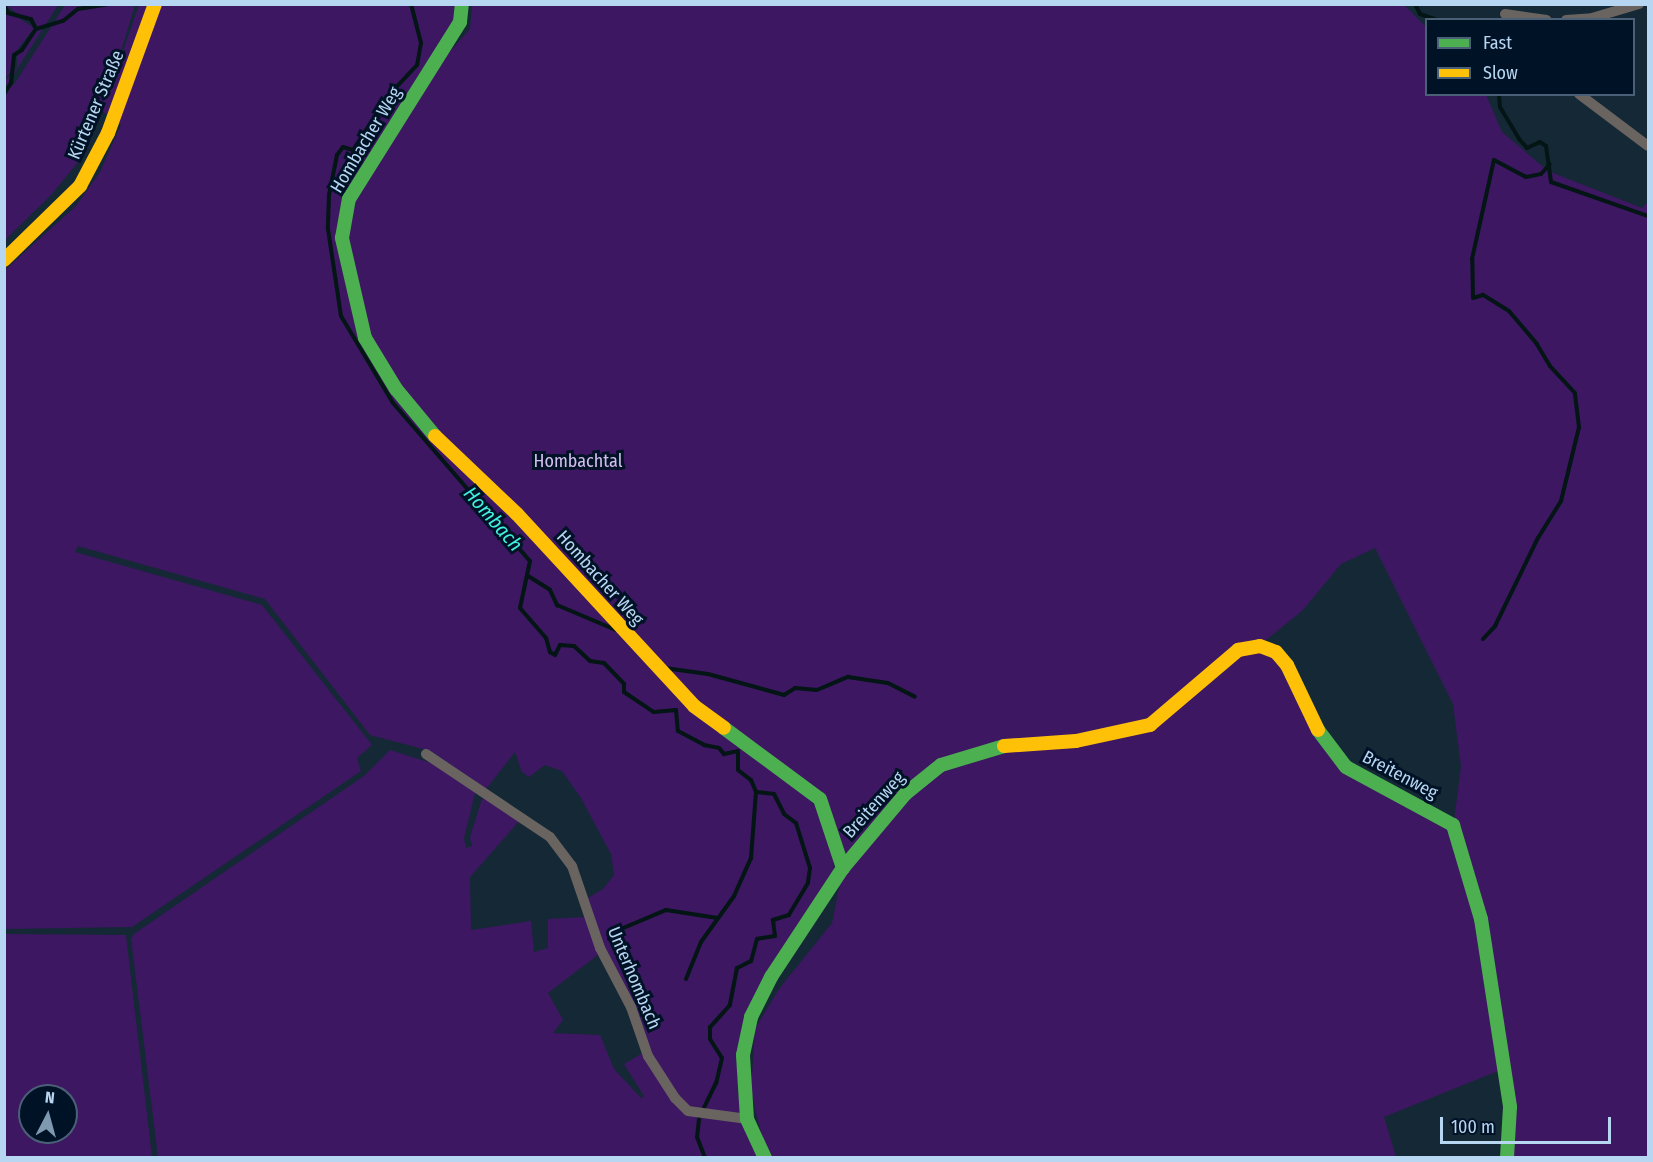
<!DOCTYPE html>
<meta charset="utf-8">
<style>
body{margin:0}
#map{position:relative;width:1653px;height:1162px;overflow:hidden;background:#152836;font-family:"Fira Sans Condensed",sans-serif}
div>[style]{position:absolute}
.green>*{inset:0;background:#3d1761}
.stream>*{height:4px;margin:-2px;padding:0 2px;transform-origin:2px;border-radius:2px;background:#031514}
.street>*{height:10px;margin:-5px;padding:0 5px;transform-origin:5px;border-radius:5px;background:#696460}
.fast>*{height:14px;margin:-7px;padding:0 7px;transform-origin:7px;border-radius:7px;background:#4caf50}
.slow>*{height:14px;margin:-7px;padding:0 7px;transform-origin:7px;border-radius:7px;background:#ffc107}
span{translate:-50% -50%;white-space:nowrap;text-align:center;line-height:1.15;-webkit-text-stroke:6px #001225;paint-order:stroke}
.street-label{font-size:18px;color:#b7d6f2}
.park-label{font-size:18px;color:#d4beef}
.water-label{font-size:20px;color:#41f1e0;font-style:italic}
.frame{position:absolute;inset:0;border:6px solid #b7d6f2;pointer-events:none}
.legend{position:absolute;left:1425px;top:18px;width:210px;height:78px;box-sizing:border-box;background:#001225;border:2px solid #496077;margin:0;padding:8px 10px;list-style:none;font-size:18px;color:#b7d6f2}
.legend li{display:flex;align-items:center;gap:12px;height:30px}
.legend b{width:30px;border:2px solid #496077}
.north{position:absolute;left:18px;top:1084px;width:60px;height:60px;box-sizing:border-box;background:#001225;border:2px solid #496077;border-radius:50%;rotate:6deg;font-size:16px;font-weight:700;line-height:24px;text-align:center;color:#b7d6f2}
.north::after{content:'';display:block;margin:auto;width:21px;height:27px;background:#7e99b0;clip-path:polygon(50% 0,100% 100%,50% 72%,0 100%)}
.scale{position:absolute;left:1440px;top:1117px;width:171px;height:27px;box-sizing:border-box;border:3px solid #b7d6f2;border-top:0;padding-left:8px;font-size:18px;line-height:21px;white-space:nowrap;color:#b7d6f2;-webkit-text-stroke:4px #001225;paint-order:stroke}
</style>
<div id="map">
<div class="green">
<i style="clip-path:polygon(5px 5px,58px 5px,5px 88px,5px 81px,17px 68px,17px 56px,38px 27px)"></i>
<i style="clip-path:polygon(65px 5px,135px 5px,109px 91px,139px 5px,458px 5px,445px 57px,470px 29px,472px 5px,1404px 5px,1426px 27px,1426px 94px,1486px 95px,1502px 132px,1548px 171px,1642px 208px,1648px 202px,1648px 1157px,1510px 1157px,1506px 1057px,1454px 821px,1461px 767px,1453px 704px,1375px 548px,1341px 564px,1302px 611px,1261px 644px,1237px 649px,1148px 723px,940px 762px,842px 865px,827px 798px,803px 790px,815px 806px,832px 848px,834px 870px,740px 1035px,758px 1157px,158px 1157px,131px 939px,134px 934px,364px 776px,390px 750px,434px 764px,476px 789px,464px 838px,466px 848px,472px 846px,470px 837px,482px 799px,488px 797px,520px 820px,470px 877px,471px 930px,531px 921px,534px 952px,548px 948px,548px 919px,585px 917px,599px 954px,548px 993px,563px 1020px,553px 1033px,600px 1035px,614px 1069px,641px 1098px,644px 1096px,624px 1064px,646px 1051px,598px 942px,588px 898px,603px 889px,614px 875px,611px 854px,581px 798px,562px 771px,545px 765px,529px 777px,522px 772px,515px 752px,486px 789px,431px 751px,370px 735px,265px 599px,78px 546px,75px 552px,262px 605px,372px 745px,357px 758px,361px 771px,132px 927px,5px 929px,5px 270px,76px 206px,100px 172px,121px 125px,102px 111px,79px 161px,51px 195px,5px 240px,4px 93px,15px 83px)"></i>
<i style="clip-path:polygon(5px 8px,34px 28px,14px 54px,14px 67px,5px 79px)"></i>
<i style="clip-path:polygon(1239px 651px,1275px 653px,1345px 768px,1450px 824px,1478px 920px,1503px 1069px,1384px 1117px,1396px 1157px,767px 1157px,751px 1092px,755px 1029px,779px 989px,832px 923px,842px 873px,907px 796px,941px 770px,996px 751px,1151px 728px)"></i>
<i style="clip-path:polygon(evenodd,5px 934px,126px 935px,152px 1157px,5px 1157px,5px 934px,30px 1096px,66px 1096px,66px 1132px,30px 1132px,30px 1096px)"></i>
</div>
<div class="stream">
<i style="left:411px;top:4px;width:40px;rotate:75.6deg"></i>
<i style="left:421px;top:43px;width:22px;rotate:100deg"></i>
<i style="left:417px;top:65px;width:42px;rotate:133.1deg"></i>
<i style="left:388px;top:96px;width:64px;rotate:122.9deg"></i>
<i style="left:353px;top:150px;width:10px;rotate:-163deg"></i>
<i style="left:343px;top:147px;width:10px;rotate:127deg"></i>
<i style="left:337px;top:155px;width:41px;rotate:101.3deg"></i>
<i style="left:329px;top:195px;width:34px;rotate:92deg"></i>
<i style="left:328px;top:229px;width:88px;rotate:81.5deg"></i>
<i style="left:341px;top:316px;width:101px;rotate:59.1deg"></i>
<i style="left:393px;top:403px;width:209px;rotate:49.1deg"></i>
<i style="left:530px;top:561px;width:48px;rotate:102deg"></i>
<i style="left:520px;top:608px;width:40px;rotate:49deg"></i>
<i style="left:546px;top:638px;width:15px;rotate:74deg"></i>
<i style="left:550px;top:652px;width:6px;rotate:31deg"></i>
<i style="left:555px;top:655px;width:11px;rotate:-63deg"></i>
<i style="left:560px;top:645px;width:14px;rotate:4deg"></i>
<i style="left:574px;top:646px;width:22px;rotate:43deg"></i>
<i style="left:590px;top:661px;width:14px;rotate:8deg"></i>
<i style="left:604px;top:663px;width:29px;rotate:46deg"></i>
<i style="left:624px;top:684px;width:8px;rotate:90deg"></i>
<i style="left:624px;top:692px;width:36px;rotate:34deg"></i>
<i style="left:654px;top:712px;width:22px;rotate:-5deg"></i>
<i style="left:676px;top:710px;width:21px;rotate:85deg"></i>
<i style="left:678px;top:731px;width:30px;rotate:28deg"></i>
<i style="left:704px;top:745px;width:15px;rotate:11deg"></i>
<i style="left:719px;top:748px;width:8px;rotate:50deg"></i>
<i style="left:724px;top:754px;width:14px;rotate:-12deg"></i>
<i style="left:738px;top:751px;width:19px;rotate:90deg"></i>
<i style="left:738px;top:770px;width:16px;rotate:38deg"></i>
<i style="left:751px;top:780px;width:13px;rotate:67deg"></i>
<i style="left:756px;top:792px;width:18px;rotate:6deg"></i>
<i style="left:774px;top:794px;width:22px;rotate:63deg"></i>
<i style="left:784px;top:814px;width:15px;rotate:37deg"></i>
<i style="left:796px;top:823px;width:47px;rotate:72.7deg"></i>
<i style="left:810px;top:868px;width:15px;rotate:98deg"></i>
<i style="left:808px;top:883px;width:37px;rotate:121deg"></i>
<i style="left:789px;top:915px;width:17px;rotate:163deg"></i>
<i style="left:773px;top:920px;width:16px;rotate:83deg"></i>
<i style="left:775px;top:936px;width:18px;rotate:171deg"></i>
<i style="left:757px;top:939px;width:23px;rotate:105deg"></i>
<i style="left:751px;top:961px;width:16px;rotate:153deg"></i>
<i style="left:737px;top:968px;width:38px;rotate:101deg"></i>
<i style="left:730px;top:1005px;width:30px;rotate:132deg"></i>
<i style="left:710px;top:1027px;width:12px;rotate:90deg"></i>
<i style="left:710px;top:1039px;width:22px;rotate:58deg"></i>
<i style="left:722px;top:1058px;width:26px;rotate:103deg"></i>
<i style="left:716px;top:1083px;width:28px;rotate:116deg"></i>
<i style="left:1415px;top:4px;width:11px;rotate:63deg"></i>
<i style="left:1420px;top:14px;width:18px;rotate:19deg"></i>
<i style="left:4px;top:5px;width:9px;rotate:63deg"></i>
<i style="left:8px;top:13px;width:24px;rotate:15deg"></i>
<i style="left:31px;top:19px;width:11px;rotate:63deg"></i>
<i style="left:36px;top:29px;width:25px;rotate:124deg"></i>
<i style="left:22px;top:50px;width:9px;rotate:148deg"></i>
<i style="left:14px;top:55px;width:28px;rotate:96deg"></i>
<i style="left:11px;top:83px;width:13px;rotate:122deg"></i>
<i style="left:36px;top:29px;width:28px;rotate:-17deg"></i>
<i style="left:63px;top:21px;width:19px;rotate:-39deg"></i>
<i style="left:78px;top:9px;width:30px;rotate:-9deg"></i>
<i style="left:1499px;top:94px;width:13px;rotate:86deg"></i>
<i style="left:1500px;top:107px;width:37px;rotate:59deg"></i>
<i style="left:1519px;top:139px;width:12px;rotate:48deg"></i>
<i style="left:1527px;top:148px;width:14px;rotate:-25deg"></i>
<i style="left:1540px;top:142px;width:7px;rotate:34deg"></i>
<i style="left:1546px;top:146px;width:36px;rotate:82deg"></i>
<i style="left:1551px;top:182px;width:103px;rotate:19.3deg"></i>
<i style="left:528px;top:576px;width:26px;rotate:32deg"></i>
<i style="left:550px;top:590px;width:17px;rotate:65deg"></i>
<i style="left:557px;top:605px;width:64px;rotate:23deg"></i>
<i style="left:1483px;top:639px;width:18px;rotate:-47deg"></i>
<i style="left:1495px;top:626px;width:98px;rotate:-64deg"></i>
<i style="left:1538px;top:538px;width:44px;rotate:-58.1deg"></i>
<i style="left:1561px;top:501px;width:76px;rotate:-76.3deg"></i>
<i style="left:1579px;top:427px;width:34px;rotate:-97deg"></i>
<i style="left:1575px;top:393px;width:37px;rotate:-133deg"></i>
<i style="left:1550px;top:366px;width:26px;rotate:-121deg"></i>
<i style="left:1537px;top:344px;width:43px;rotate:-130.3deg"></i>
<i style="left:1509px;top:311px;width:31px;rotate:-148deg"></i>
<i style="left:1483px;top:295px;width:10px;rotate:163deg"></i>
<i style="left:1473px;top:298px;width:39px;rotate:-91deg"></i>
<i style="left:1472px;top:259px;width:101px;rotate:-77.5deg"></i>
<i style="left:1494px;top:160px;width:36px;rotate:28deg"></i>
<i style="left:1526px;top:177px;width:15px;rotate:-11deg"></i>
<i style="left:1541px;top:174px;width:13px;rotate:-48deg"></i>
<i style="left:665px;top:668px;width:43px;rotate:7.9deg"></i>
<i style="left:708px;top:674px;width:79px;rotate:15.4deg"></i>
<i style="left:784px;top:695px;width:13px;rotate:-32deg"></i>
<i style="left:795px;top:688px;width:22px;rotate:5deg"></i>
<i style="left:817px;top:690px;width:34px;rotate:-23deg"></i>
<i style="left:848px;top:677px;width:40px;rotate:8.5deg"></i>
<i style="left:888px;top:683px;width:30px;rotate:27deg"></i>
<i style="left:609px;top:939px;width:16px;rotate:-40deg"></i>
<i style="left:621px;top:929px;width:49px;rotate:-22.9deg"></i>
<i style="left:666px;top:910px;width:52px;rotate:8.9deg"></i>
<i style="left:686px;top:979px;width:40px;rotate:-68deg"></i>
<i style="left:701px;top:942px;width:57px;rotate:-54.3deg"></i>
<i style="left:734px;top:896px;width:42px;rotate:-65.9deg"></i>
<i style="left:751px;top:858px;width:66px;rotate:-85.7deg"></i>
<i style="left:699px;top:1119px;width:18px;rotate:96deg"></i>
<i style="left:697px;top:1137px;width:22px;rotate:69deg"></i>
</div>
<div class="street">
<i style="left:1505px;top:14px;width:42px;rotate:8.1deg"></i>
<i style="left:1566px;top:20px;width:26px;rotate:-4deg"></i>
<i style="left:1592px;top:18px;width:49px;rotate:-16.6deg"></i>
<i style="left:1579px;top:94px;width:86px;rotate:37deg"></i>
<i style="left:426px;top:754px;width:149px;rotate:33.8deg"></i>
<i style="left:550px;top:837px;width:36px;rotate:53deg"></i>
<i style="left:572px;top:866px;width:87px;rotate:71.1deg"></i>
<i style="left:600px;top:948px;width:67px;rotate:62.3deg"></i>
<i style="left:631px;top:1007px;width:52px;rotate:70.9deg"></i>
<i style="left:648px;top:1056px;width:50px;rotate:57.3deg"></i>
<i style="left:675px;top:1098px;width:18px;rotate:45deg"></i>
<i style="left:688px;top:1111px;width:60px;rotate:7.7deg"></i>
</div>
<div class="fast">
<i style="left:435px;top:436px;width:61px;rotate:-129.7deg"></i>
<i style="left:396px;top:389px;width:60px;rotate:-121.3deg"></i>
<i style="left:365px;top:338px;width:103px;rotate:-103deg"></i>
<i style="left:342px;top:238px;width:40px;rotate:-80deg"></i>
<i style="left:349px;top:199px;width:209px;rotate:-57.9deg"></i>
<i style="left:460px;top:22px;width:18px;rotate:-84deg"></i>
<i style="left:724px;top:728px;width:119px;rotate:36.5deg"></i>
<i style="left:820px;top:799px;width:73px;rotate:71.6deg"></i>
<i style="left:1318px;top:730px;width:46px;rotate:52.9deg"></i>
<i style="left:1346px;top:767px;width:122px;rotate:28.5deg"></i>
<i style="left:1453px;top:825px;width:98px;rotate:73.4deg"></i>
<i style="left:1481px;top:919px;width:190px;rotate:81.2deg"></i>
<i style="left:1510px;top:1107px;width:51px;rotate:93.4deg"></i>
<i style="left:765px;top:1158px;width:43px;rotate:-114.8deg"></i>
<i style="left:747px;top:1119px;width:64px;rotate:-93.6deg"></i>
<i style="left:743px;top:1055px;width:39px;rotate:-78deg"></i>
<i style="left:751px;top:1017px;width:45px;rotate:-63.4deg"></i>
<i style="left:771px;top:977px;width:131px;rotate:-56.6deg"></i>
<i style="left:843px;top:868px;width:97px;rotate:-50deg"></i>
<i style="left:905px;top:794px;width:46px;rotate:-38.9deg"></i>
<i style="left:941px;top:765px;width:66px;rotate:-16.8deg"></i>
</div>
<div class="slow">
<i style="left:4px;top:260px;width:106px;rotate:-44.2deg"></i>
<i style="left:80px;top:186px;width:60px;rotate:-62.2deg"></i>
<i style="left:108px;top:133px;width:137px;rotate:-70deg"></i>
<i style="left:435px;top:436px;width:113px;rotate:43.6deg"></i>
<i style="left:517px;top:514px;width:261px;rotate:47.3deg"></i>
<i style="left:694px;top:706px;width:37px;rotate:36deg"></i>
<i style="left:1004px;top:746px;width:72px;rotate:-4deg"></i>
<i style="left:1076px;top:741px;width:76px;rotate:-12.2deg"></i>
<i style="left:1150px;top:725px;width:116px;rotate:-40.4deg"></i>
<i style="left:1238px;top:650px;width:22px;rotate:-10deg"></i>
<i style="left:1260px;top:646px;width:17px;rotate:21deg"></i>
<i style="left:1276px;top:652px;width:17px;rotate:50deg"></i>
<i style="left:1287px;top:665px;width:72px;rotate:64.5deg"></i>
</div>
<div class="street-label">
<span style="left:96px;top:105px;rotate:-67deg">Kürtener Straße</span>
<span style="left:366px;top:140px;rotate:-59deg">Hombacher Weg</span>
<span style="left:600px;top:578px;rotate:48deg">Hombacher Weg</span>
<span style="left:1400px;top:775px;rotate:28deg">Breitenweg</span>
<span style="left:874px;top:805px;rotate:-48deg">Breitenweg</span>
<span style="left:634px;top:978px;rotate:67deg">Unterhombach</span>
</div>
<div class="park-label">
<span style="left:578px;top:461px">Hombachtal</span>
</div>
<div class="water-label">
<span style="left:493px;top:519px;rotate:49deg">Hombach</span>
</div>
<div class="frame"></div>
<ul class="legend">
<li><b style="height:8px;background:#4caf50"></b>Fast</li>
<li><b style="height:8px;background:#ffc107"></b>Slow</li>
</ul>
<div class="north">N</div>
<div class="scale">100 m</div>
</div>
